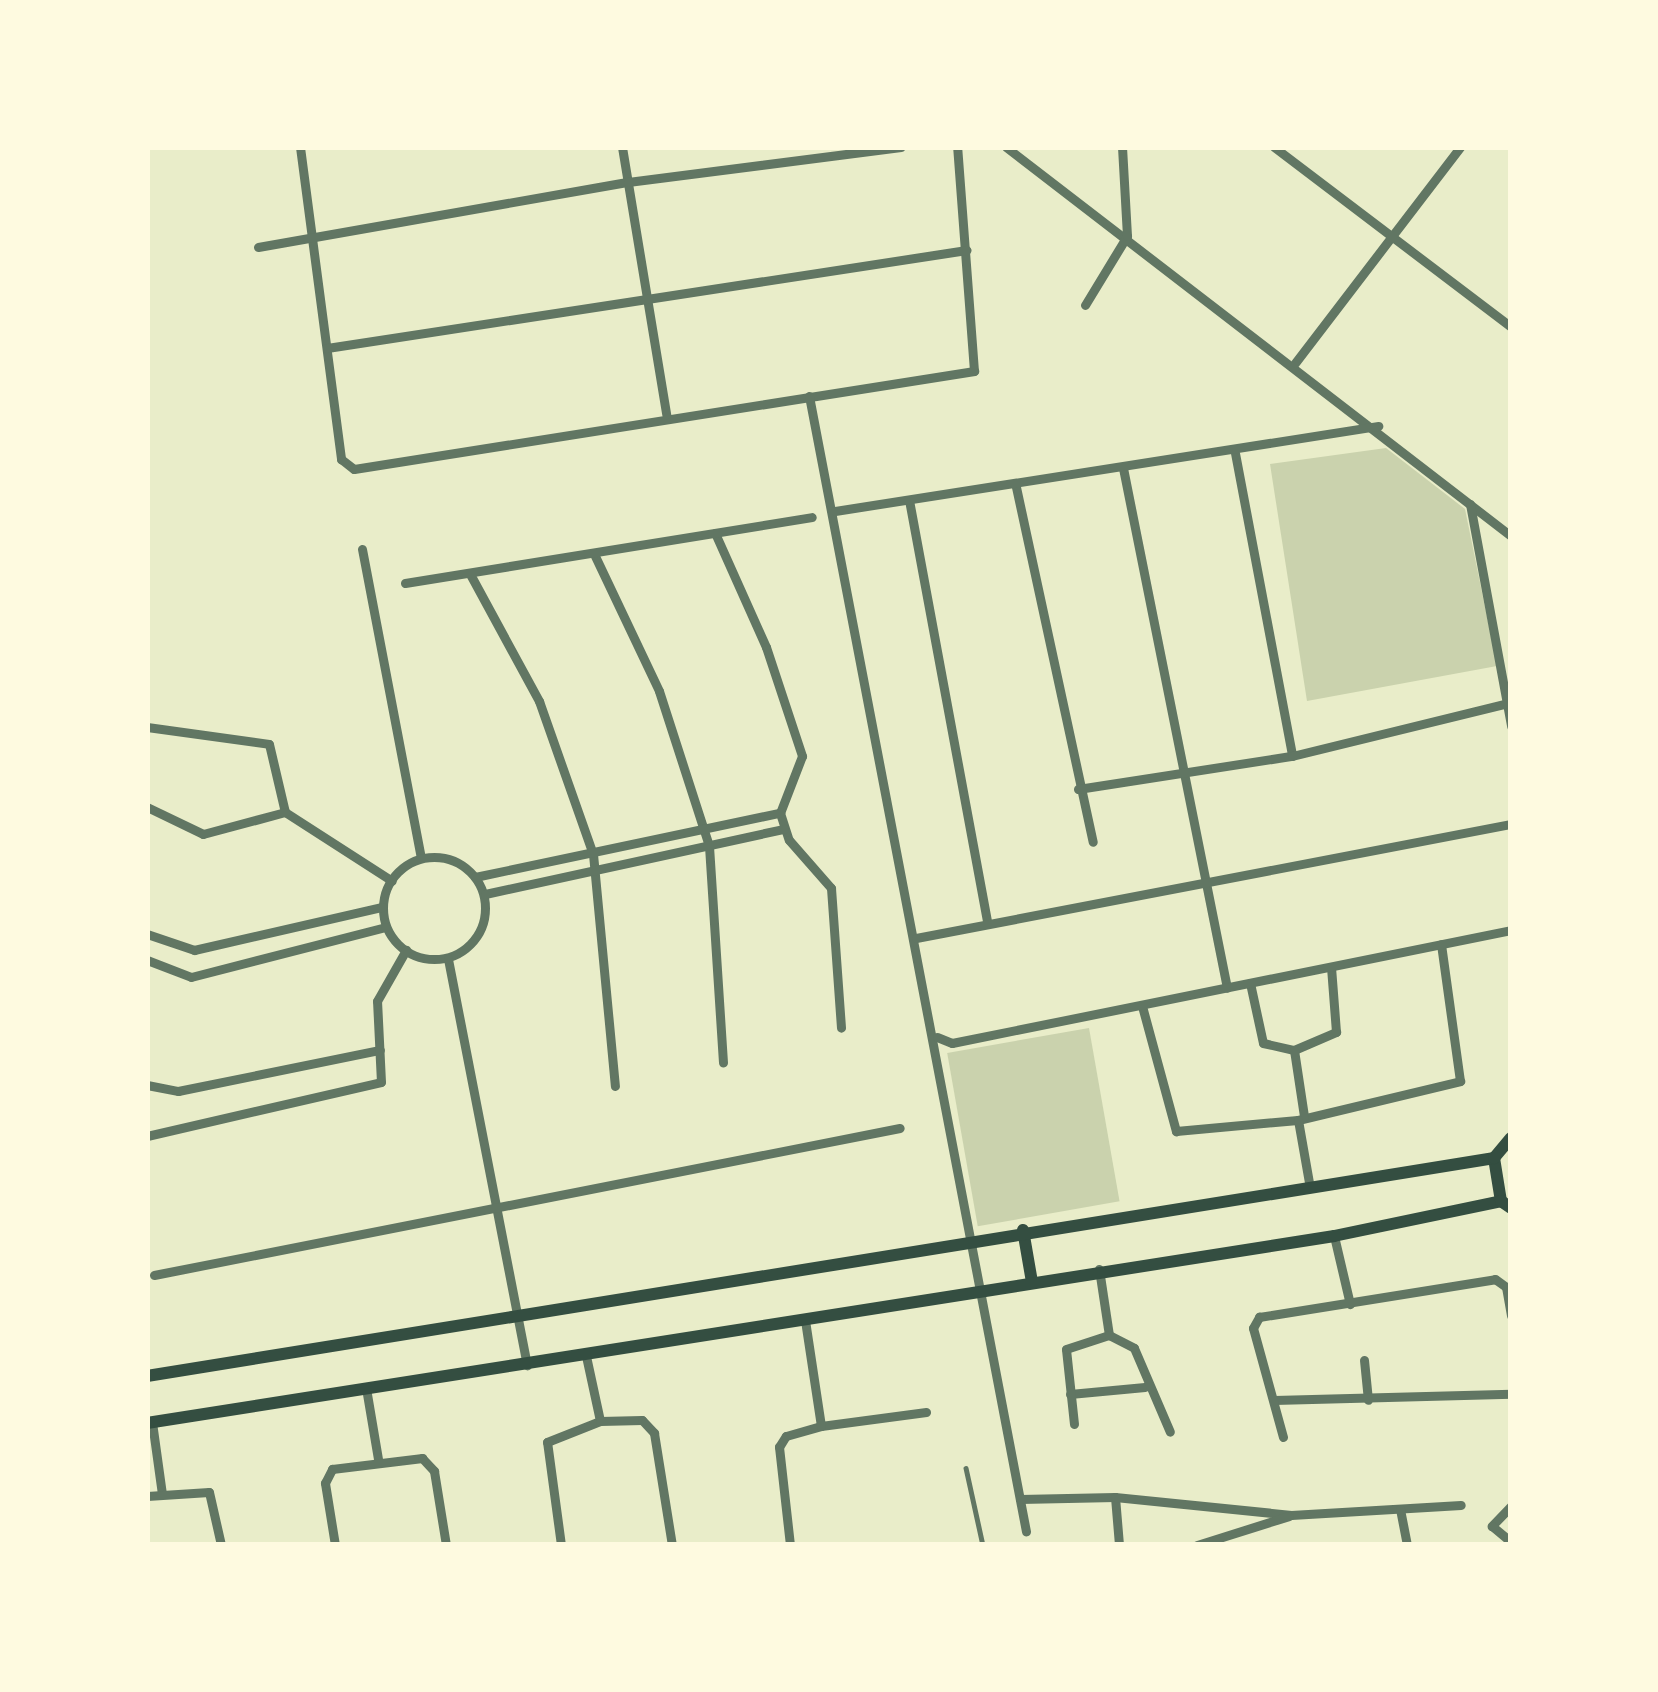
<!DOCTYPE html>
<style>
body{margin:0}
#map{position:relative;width:1658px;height:1692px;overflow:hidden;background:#e9edc9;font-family:"Golos Text",sans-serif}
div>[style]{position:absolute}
.green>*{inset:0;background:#cad2ad;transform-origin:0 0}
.service>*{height:4.5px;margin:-2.25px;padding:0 2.25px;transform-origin:2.25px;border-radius:2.25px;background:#617663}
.minor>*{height:9px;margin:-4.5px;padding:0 4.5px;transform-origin:4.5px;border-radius:4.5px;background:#617663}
.minor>.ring{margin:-4.5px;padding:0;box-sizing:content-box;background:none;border:9px solid #617663;border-radius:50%}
.secondary>*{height:12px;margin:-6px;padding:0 6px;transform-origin:6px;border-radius:6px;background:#344e41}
span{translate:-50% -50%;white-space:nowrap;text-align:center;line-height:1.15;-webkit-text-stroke:10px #fefae0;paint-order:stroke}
.frame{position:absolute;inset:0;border:150px solid #fefae0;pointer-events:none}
</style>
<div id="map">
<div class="green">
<i style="clip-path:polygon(1386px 448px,1465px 509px,1497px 666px,1307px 701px,1270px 464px)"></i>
<i style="left:1089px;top:1028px;width:176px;height:144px;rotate:80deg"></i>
</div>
<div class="service">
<i style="left:966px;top:1468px;width:79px;rotate:77.6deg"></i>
</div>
<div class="minor">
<i style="left:300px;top:147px;width:315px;rotate:82.5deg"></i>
<i style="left:341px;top:459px;width:16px;rotate:38deg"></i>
<i style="left:354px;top:469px;width:628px;rotate:-8.98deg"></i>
<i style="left:974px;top:371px;width:225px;rotate:-94.3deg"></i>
<i style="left:622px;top:147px;width:271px;rotate:80.6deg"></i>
<i style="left:1006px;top:147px;width:637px;rotate:37.61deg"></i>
<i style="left:1274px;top:147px;width:298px;rotate:37.2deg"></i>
<i style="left:258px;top:247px;width:376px;rotate:-10deg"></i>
<i style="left:628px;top:182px;width:275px;rotate:-7.3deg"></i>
<i style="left:1085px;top:305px;width:81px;rotate:-58.7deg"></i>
<i style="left:1127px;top:236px;width:89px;rotate:-93.2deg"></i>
<i style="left:327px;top:348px;width:647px;rotate:-8.71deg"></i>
<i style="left:1295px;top:363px;width:272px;rotate:-52.6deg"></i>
<i style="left:809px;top:396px;width:1156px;rotate:79.18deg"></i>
<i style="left:1235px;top:453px;width:308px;rotate:79.3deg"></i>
<i style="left:1123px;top:468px;width:530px;rotate:78.69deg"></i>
<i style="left:1016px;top:487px;width:363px;rotate:77.8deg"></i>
<i style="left:909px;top:500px;width:429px;rotate:79.5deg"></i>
<i style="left:1470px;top:504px;width:226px;rotate:79.5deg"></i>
<i style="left:835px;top:511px;width:550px;rotate:-8.9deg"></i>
<i style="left:715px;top:533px;width:125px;rotate:65.9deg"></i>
<i style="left:766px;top:647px;width:115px;rotate:71.7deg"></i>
<i style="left:802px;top:756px;width:61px;rotate:111.1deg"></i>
<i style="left:780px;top:813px;width:28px;rotate:72deg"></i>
<i style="left:789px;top:840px;width:64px;rotate:48.8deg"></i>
<i style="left:831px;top:888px;width:140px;rotate:85.9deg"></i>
<i style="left:362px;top:549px;width:314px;rotate:79.2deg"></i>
<i style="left:595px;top:556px;width:149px;rotate:64.6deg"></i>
<i style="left:659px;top:691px;width:163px;rotate:72.1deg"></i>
<i style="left:709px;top:846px;width:217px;rotate:86.3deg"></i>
<i style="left:470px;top:574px;width:145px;rotate:61.5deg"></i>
<i style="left:539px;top:701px;width:162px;rotate:70.6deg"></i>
<i style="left:593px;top:854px;width:233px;rotate:84.6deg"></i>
<i style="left:405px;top:583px;width:412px;rotate:-9.2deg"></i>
<i style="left:147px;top:727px;width:123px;rotate:7.9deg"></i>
<i style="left:269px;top:744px;width:70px;rotate:76.8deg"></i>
<i style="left:285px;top:812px;width:127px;rotate:32.8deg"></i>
<i style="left:1078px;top:789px;width:217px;rotate:-8.8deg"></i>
<i style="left:1292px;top:756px;width:221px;rotate:-13.8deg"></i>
<i style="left:147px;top:807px;width:62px;rotate:25.7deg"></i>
<i style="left:203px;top:834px;width:85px;rotate:-15deg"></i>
<i class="ring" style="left:383px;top:857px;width:93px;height:93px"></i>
<i style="left:475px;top:877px;width:312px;rotate:-11.9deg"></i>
<i style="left:485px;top:894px;width:306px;rotate:-12.3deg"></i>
<i style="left:147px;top:934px;width:50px;rotate:18.8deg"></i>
<i style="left:194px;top:950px;width:193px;rotate:-12.9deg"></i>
<i style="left:916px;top:938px;width:606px;rotate:-10.85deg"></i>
<i style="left:448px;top:959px;width:414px;rotate:79deg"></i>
<i style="left:147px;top:960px;width:47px;rotate:21.1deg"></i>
<i style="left:191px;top:977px;width:201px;rotate:-14.4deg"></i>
<i style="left:1250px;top:983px;width:61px;rotate:77.8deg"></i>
<i style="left:1263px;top:1043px;width:32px;rotate:13deg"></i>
<i style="left:1294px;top:1050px;width:46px;rotate:-23.2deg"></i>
<i style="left:1336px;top:1032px;width:65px;rotate:-94.4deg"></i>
<i style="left:1142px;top:1006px;width:130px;rotate:74.8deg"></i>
<i style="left:1176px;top:1131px;width:122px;rotate:-5.2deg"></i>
<i style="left:1298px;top:1120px;width:167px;rotate:-13.5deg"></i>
<i style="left:1460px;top:1081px;width:138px;rotate:-97.9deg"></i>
<i style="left:937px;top:1037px;width:16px;rotate:22deg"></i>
<i style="left:952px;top:1043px;width:570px;rotate:-11.43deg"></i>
<i style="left:1294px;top:1050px;width:67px;rotate:81.4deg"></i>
<i style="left:147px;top:1085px;width:32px;rotate:11deg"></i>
<i style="left:178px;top:1091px;width:206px;rotate:-11.5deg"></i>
<i style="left:1298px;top:1120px;width:69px;rotate:80deg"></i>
<i style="left:147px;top:1136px;width:240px;rotate:-13deg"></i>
<i style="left:381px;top:1082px;width:81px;rotate:-92.8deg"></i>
<i style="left:377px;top:1001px;width:59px;rotate:-60.4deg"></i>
<i style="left:1334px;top:1236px;width:70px;rotate:76.8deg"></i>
<i style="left:1099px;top:1269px;width:67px;rotate:81.4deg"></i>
<i style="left:154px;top:1275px;width:760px;rotate:-11.15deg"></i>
<i style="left:586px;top:1356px;width:66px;rotate:77.8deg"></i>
<i style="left:1364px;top:1360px;width:40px;rotate:84.3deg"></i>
<i style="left:366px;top:1388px;width:72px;rotate:80.4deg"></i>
<i style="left:1070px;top:1394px;width:75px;rotate:-5.3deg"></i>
<i style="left:1274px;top:1400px;width:237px;rotate:-1.5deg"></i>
<i style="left:152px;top:1422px;width:73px;rotate:82.1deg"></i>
<i style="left:1074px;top:1424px;width:75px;rotate:-96.1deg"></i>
<i style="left:1066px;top:1349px;width:45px;rotate:-18deg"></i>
<i style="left:1109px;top:1335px;width:28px;rotate:27deg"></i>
<i style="left:1134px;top:1348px;width:91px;rotate:66.8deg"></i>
<i style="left:821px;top:1426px;width:106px;rotate:-7.6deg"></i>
<i style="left:1283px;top:1437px;width:113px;rotate:-105.4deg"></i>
<i style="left:1253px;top:1328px;width:13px;rotate:-61deg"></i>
<i style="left:1259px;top:1317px;width:239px;rotate:-9.1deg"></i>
<i style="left:1495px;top:1279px;width:14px;rotate:36deg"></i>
<i style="left:1506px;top:1287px;width:29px;rotate:80deg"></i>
<i style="left:147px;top:1496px;width:62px;rotate:-3.7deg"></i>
<i style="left:209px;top:1492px;width:54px;rotate:77.2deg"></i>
<i style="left:1115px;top:1497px;width:48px;rotate:85.2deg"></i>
<i style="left:1020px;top:1499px;width:95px;rotate:-1.2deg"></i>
<i style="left:1115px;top:1497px;width:177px;rotate:5.8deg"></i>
<i style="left:1291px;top:1515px;width:170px;rotate:-3.4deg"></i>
<i style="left:1511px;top:1506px;width:28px;rotate:134deg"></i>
<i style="left:1492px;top:1526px;width:25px;rotate:40deg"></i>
<i style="left:1400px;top:1509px;width:37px;rotate:79deg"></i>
<i style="left:335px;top:1545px;width:63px;rotate:-99.2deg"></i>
<i style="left:325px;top:1483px;width:16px;rotate:-63deg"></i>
<i style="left:332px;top:1469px;width:91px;rotate:-7deg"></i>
<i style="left:422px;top:1458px;width:18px;rotate:47deg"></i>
<i style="left:434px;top:1471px;width:75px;rotate:80.8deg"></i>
<i style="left:561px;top:1545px;width:104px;rotate:-97.7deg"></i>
<i style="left:547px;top:1442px;width:57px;rotate:-21.6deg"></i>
<i style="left:600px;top:1421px;width:42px;rotate:-1.4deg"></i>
<i style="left:642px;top:1420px;width:18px;rotate:47deg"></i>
<i style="left:654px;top:1433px;width:113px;rotate:80.9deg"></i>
<i style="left:790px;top:1545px;width:99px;rotate:-96.4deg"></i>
<i style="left:779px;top:1447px;width:13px;rotate:-58deg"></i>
<i style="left:786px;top:1436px;width:36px;rotate:-16deg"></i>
<i style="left:821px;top:1426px;width:107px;rotate:-98.6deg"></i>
<i style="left:1197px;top:1545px;width:96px;rotate:-17.5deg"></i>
</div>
<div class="secondary">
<i style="left:1494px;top:1158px;width:44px;rotate:80.8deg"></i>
<i style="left:1023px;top:1230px;width:53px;rotate:80.2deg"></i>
<i style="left:147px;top:1376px;width:1365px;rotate:-9.19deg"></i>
<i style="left:1494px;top:1158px;width:26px;rotate:-50deg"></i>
<i style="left:147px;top:1423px;width:1202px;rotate:-8.95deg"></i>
<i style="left:1334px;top:1236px;width:171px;rotate:-11.8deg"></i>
<i style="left:1501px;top:1201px;width:12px;rotate:35deg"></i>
</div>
<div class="frame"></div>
</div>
